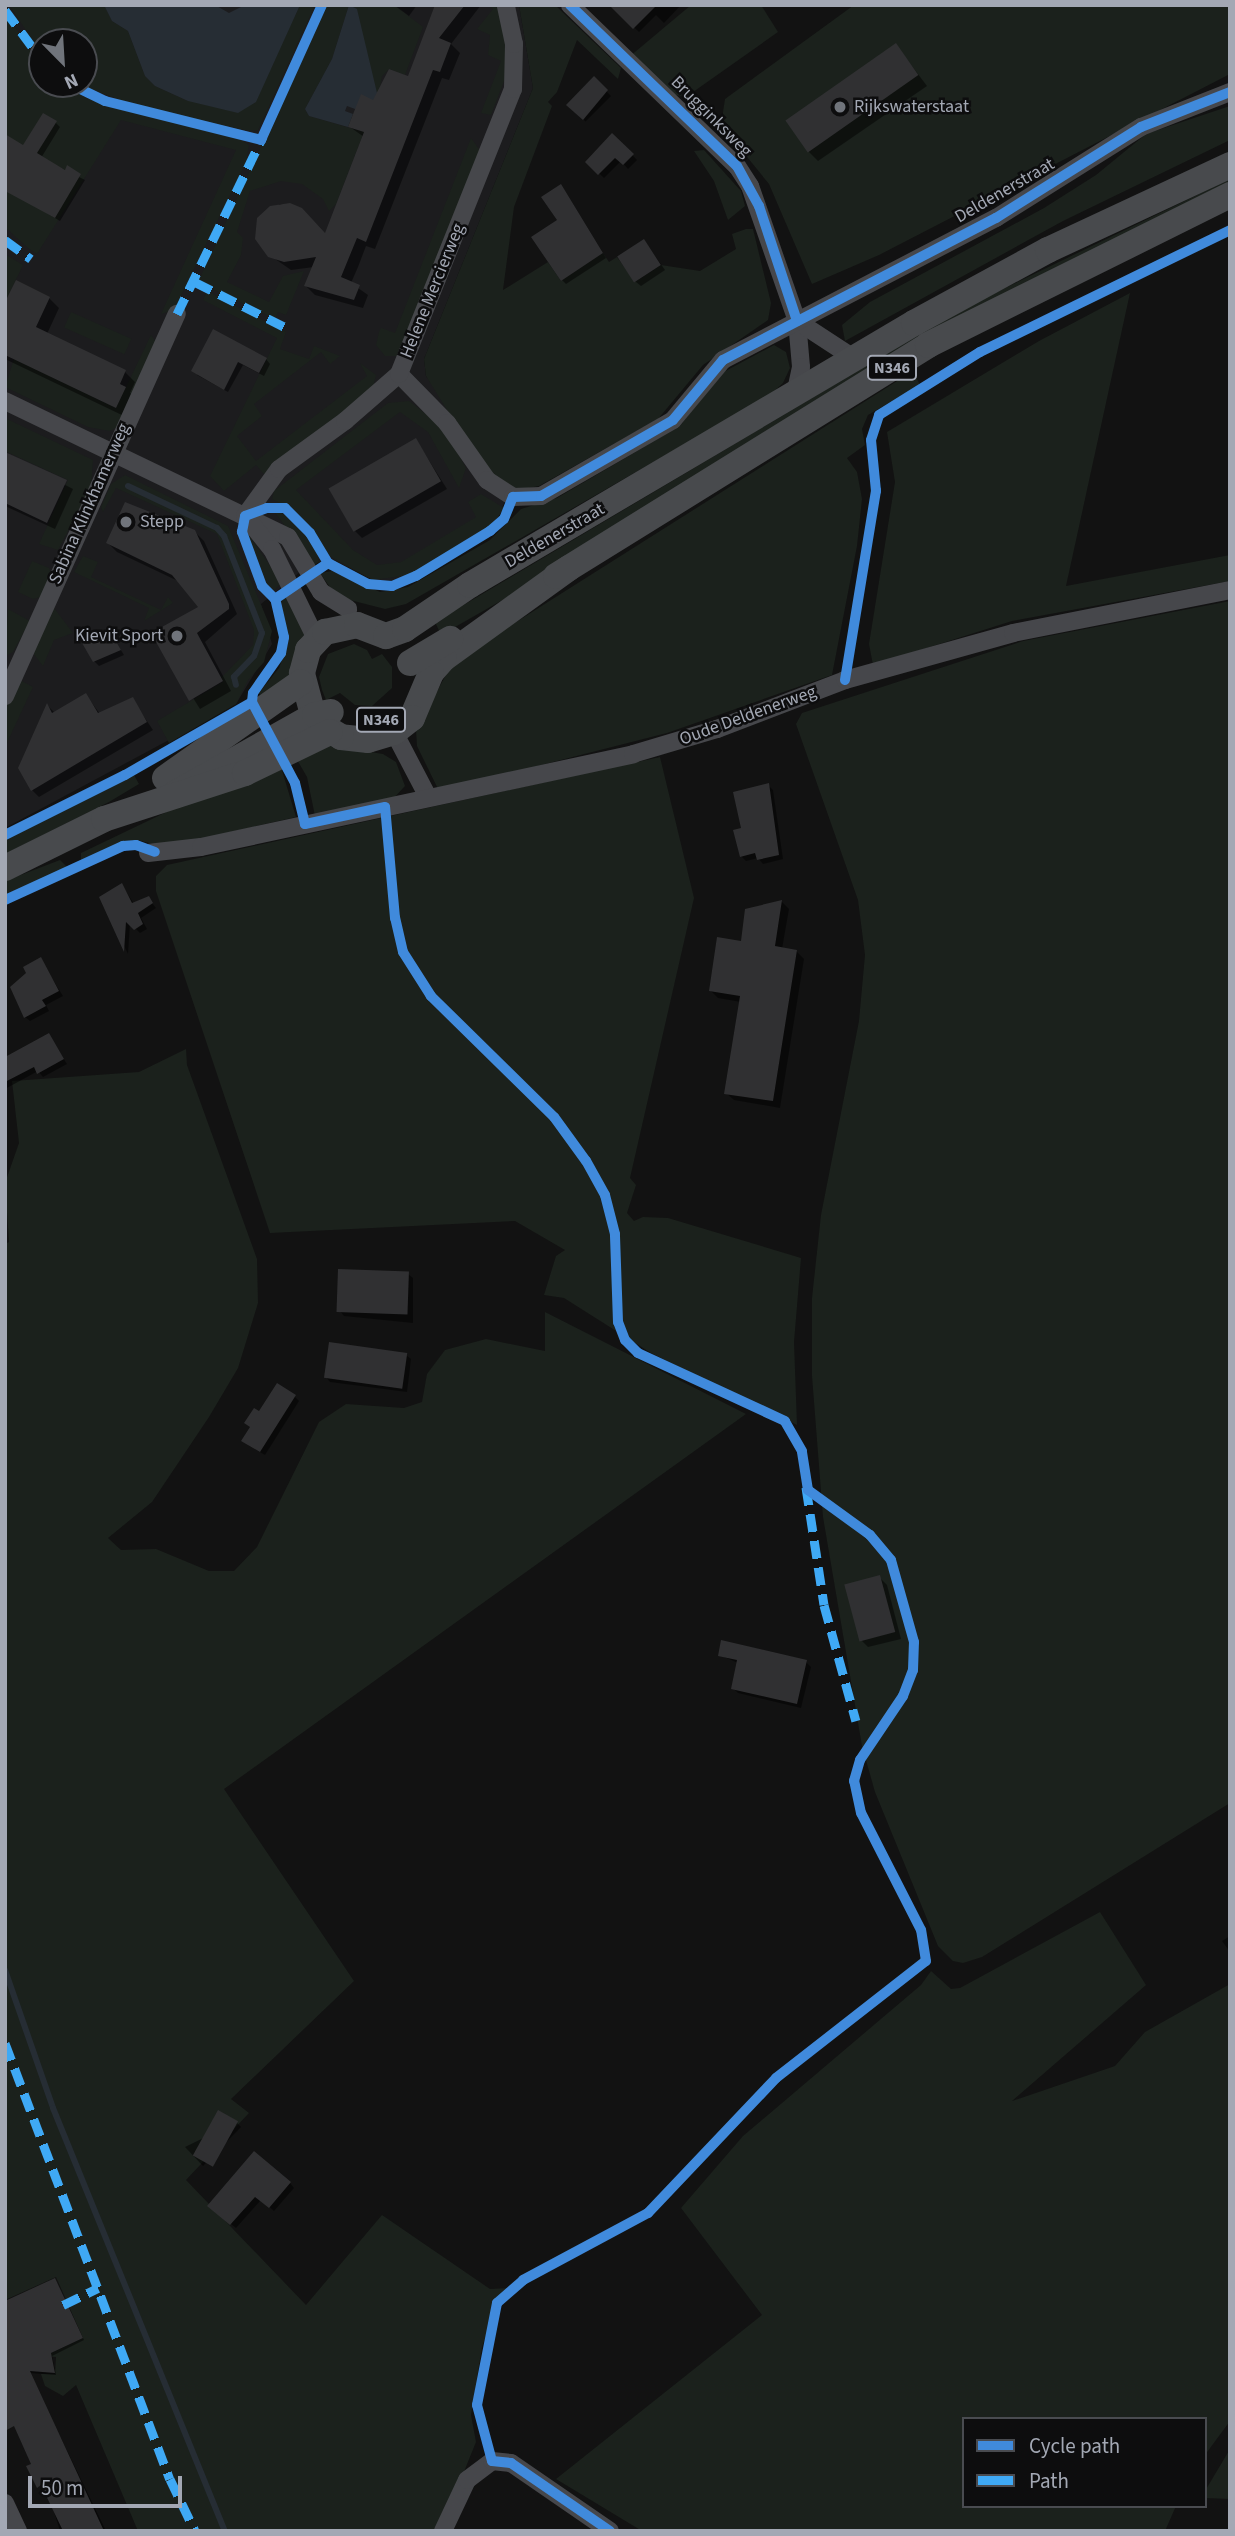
<!DOCTYPE html>
<style>
body{margin:0}
#map{position:relative;width:1235px;height:2536px;overflow:hidden;background:#121212;font-family:"Source Sans 3",sans-serif}
div>[style]{position:absolute}
.built>*{inset:0;background:#1c1c1e}
.green>*{inset:0;background:#1b211c;transform-origin:0 0}
.water>*{inset:0;background:#262d34}
.shadow>*{inset:0;background:#0007;transform-origin:0 0}
.stream>*{height:6px;margin:-3px;padding:0 3px;transform-origin:3px;border-radius:3px;background:#262d34}
.building>*{inset:0;background:#303032;transform-origin:0 0}
.street>*{height:18px;margin:-9px;padding:0 9px;transform-origin:9px;border-radius:9px;background:#46474b}
.primary>*{height:26px;margin:-13px;padding:0 13px;transform-origin:13px;border-radius:13px;background:#484a4d}
.quiet>*{height:9px;margin-top:-4.5px;transform-origin:0;background:repeating-linear-gradient(90deg,#3fa9f5 0 18px,transparent 0 27px)}
.cycleway>*{height:10px;margin:-5px;padding:0 5px;transform-origin:5px;border-radius:5px;background:#408adc}
.dots>*{width:19px;height:19px;translate:-50% -50%;box-sizing:border-box;border:4px solid #0d0d0e;border-radius:50%}
span{translate:-50% -50%;white-space:nowrap;text-align:center;line-height:1.15;-webkit-text-stroke:5px #0d0d0e;paint-order:stroke}
.shield-label span{padding:2px 5px;background:#0d0d0e;border:2px solid;border-radius:5px;-webkit-text-stroke-width:0}
.shield-label{font-size:16px;color:#a3a8b4;font-weight:700}
.poi-label{font-size:18px;color:#a3a8b4}
.left{translate:0 -50%;text-align:left}
.right{translate:-100% -50%;text-align:right}
.street-label{font-size:18px;color:#a3a8b4}
.frame{position:absolute;inset:0;border:7px solid #a3a8b4;pointer-events:none}
.legend{position:absolute;left:962px;top:2417px;width:245px;height:91px;box-sizing:border-box;background:#0d0d0e;border:2px solid #494b50;margin:0;padding:9px 12px;list-style:none;font-size:21px;color:#a3a8b4}
.legend li{display:flex;align-items:center;gap:14px;height:35px}
.legend b{width:35px;border:2px solid #494b50}
.north{position:absolute;left:28px;top:28px;width:70px;height:70px;box-sizing:border-box;background:#0d0d0e;border:2px solid #494b50;border-radius:50%;rotate:156deg;font-size:19px;font-weight:700;line-height:28px;text-align:center;color:#a3a8b4}
.north::after{content:'';display:block;margin:auto;width:24px;height:32px;background:#70747b;clip-path:polygon(50% 0,100% 100%,50% 72%,0 100%)}
.scale{position:absolute;left:28px;top:2476px;width:154px;height:32px;box-sizing:border-box;border:4px solid #a3a8b4;border-top:0;padding-left:9px;font-size:21px;line-height:24px;white-space:nowrap;color:#a3a8b4;-webkit-text-stroke:5px #0d0d0e;paint-order:stroke}
</style>
<div id="map">
<div class="built">
<i style="clip-path:polygon(evenodd,5px 5px,519px 5px,533px 88px,424px 359px,426px 376px,510px 488px,497px 521px,409px 575px,391px 581px,373px 580px,334px 560px,319px 562px,300px 572px,261px 604px,272px 644px,236px 704px,5px 828px,5px 5px,42px 42px,84px 42px,84px 84px,42px 84px,42px 42px)"></i>
</div>
<div class="green">
<i style="clip-path:polygon(9px 5px,104px 5px,112px 21px,128px 31px,145px 76px,155px 86px,188px 101px,271px 66px,300px 5px,315px 5px,258px 130px,250px 131px,149px 110px,76px 84px,84px 84px,84px 42px,42px 42px,42px 54px)"></i>
<i style="clip-path:polygon(327px 5px,349px 5px,332px 59px,305px 109px,309px 116px,364px 132px,336px 204px,329px 211px,323px 199px,302px 184px,281px 181px,250px 191px,237px 232px,243px 238px,241px 255px,227px 282px,269px 302px,283px 276px,304px 271px,286px 315px,278px 312px,275px 319px,198px 282px)"></i>
<i style="clip-path:polygon(353px 5px,394px 5px,423px 27px,405px 75px,389px 69px,382px 76px,378px 97px)"></i>
<i style="clip-path:polygon(488px 5px,500px 5px,509px 68px,491px 115px,481px 113px,501px 61px,488px 55px,490px 35px,477px 29px,493px 9px)"></i>
<i style="clip-path:polygon(519px 5px,555px 5px,621px 68px,618px 79px,577px 40px,557px 92px,548px 102px,552px 106px,514px 207px,503px 290px,548px 262px,561px 281px,603px 253px,609px 262px,617px 257px,635px 282px,661px 265px,700px 271px,736px 249px,732px 234px,746px 229px,753px 229px,771px 303px,768px 320px,703px 365px,658px 419px,539px 486px,518px 490px,483px 468px,426px 376px,424px 359px,533px 88px)"></i>
<i style="clip-path:polygon(691px 5px,761px 5px,778px 32px,686px 97px,670px 94px,629px 57px)"></i>
<i style="clip-path:polygon(854px 5px,1230px 5px,1230px 74px,879px 255px,812px 284px,769px 184px,721px 125px,725px 99px)"></i>
<i style="clip-path:polygon(5px 14px,42px 64px,42px 84px,64px 84px,86px 98px,238px 138px,249px 145px,246px 162px,174px 310px,161px 314px,236px 150px,121px 120px,37px 254px,28px 248px,5px 227px)"></i>
<i style="clip-path:polygon(1230px 106px,1230px 140px,1063px 221px,845px 341px,842px 325px,870px 302px,1044px 208px,1096px 175px,1146px 134px)"></i>
<i style="clip-path:polygon(471px 138px,481px 152px,398px 356px,385px 356px,376px 345px,379px 332px,381px 328px,395px 333px)"></i>
<i style="clip-path:polygon(704px 150px,741px 191px,745px 206px,728px 220px,714px 181px,694px 151px)"></i>
<i style="clip-path:polygon(1230px 179px,1230px 186px,441px 635px,435px 622px,962px 309px)"></i>
<i style="clip-path:polygon(5px 254px,23px 265px,5px 302px)"></i>
<i style="clip-path:polygon(207px 291px,286px 332px,280px 349px,309px 359px,314px 346px,340px 356px,330px 364px,321px 352px,254px 404px,262px 416px,237px 436px,256px 461px,367px 376px,360px 363px,376px 375px,372px 392px,264px 474px,256px 465px,224px 491px,210px 476px,277px 338px,203px 300px)"></i>
<i style="clip-path:polygon(1130px 293px,1066px 586px,1230px 555px,1230px 581px,1012px 621px,873px 665px,869px 644px,895px 482px,887px 432px,1039px 341px)"></i>
<i style="left:71px;top:312px;width:66px;height:17px;rotate:24deg"></i>
<i style="clip-path:polygon(151px 335px,156px 342px,117px 427px,110px 431px,88px 427px,5px 387px,14px 359px,116px 408px)"></i>
<i style="clip-path:polygon(774px 345px,786px 352px,790px 368px,783px 383px,770px 395px,406px 604px,385px 609px,350px 600px,334px 593px,320px 573px,332px 571px,380px 592px,408px 587px,490px 540px,521px 509px,557px 498px,680px 426px,720px 374px)"></i>
<i style="clip-path:polygon(913px 371px,920px 385px,868px 415px,862px 429px,865px 445px,847px 458px,857px 472px,862px 499px,857px 546px,832px 675px,667px 733px,439px 791px,417px 746px,416px 730px,453px 662px)"></i>
<i style="clip-path:polygon(409px 401px,443px 427px,466px 468px,459px 488px,428px 432px,400px 412px,296px 490px,353px 550px,377px 565px,401px 562px,476px 517px,468px 502px,481px 494px,504px 508px,491px 527px,409px 575px,373px 580px,331px 557px,291px 509px,272px 499px,274px 491px,388px 403px)"></i>
<i style="clip-path:polygon(5px 418px,93px 460px,91px 487px,58px 550px,39px 544px,68px 480px,5px 451px)"></i>
<i style="clip-path:polygon(125px 475px,228px 526px,272px 631px,264px 662px,248px 680px,236px 704px,169px 743px,157px 721px,223px 682px,221px 678px,253px 645px,254px 630px,217px 534px,116px 488px,103px 512px,101px 507px,111px 484px)"></i>
<i style="clip-path:polygon(273px 510px,289px 516px,315px 543px,319px 562px,314px 565px)"></i>
<i style="clip-path:polygon(246px 531px,282px 583px,273px 591px,268px 587px)"></i>
<i style="clip-path:polygon(83px 556px,98px 562px,91px 577px,161px 610px,168px 597px,173px 603px,144px 621px,149px 608px,74px 572px)"></i>
<i style="clip-path:polygon(32px 561px,49px 568px,51px 574px,41px 597px,33px 599px,18px 592px)"></i>
<i style="clip-path:polygon(288px 593px,306px 630px,295px 673px,265px 702px,259px 693px,279px 668px,288px 644px,281px 600px)"></i>
<i style="clip-path:polygon(1230px 601px,1230px 1803px,982px 1957px,963px 1963px,953px 1961px,938px 1946px,875px 1792px,862px 1746px,823px 1517px,812px 1376px,812px 1298px,821px 1215px,859px 1021px,865px 955px,858px 900px,796px 724px,802px 713px,1023px 641px)"></i>
<i style="clip-path:polygon(54px 608px,73px 633px,54px 640px,43px 666px,33px 653px)"></i>
<i style="clip-path:polygon(8px 609px,30px 621px,13px 652px,5px 656px)"></i>
<i style="clip-path:polygon(354px 644px,367px 650px,372px 659px,382px 654px,392px 667px,392px 688px,372px 706px,355px 705px,340px 693px,326px 700px,322px 690px,319px 677px,328px 654px)"></i>
<i style="clip-path:polygon(20px 680px,33px 687px,5px 747px,5px 707px)"></i>
<i style="clip-path:polygon(322px 744px,383px 754px,396px 762px,405px 786px,392px 800px,315px 816px,307px 777px,296px 758px)"></i>
<i style="clip-path:polygon(660px 757px,694px 898px,630px 1178px,636px 1185px,627px 1213px,634px 1221px,643px 1217px,668px 1218px,801px 1258px,794px 1342px,797px 1425px,651px 1353px,564px 1298px,544px 1295px,556px 1256px,565px 1250px,515px 1221px,270px 1233px,156px 891px,156px 876px,167px 865px)"></i>
<i style="clip-path:polygon(281px 767px,296px 817px,165px 847px,137px 840px,119px 843px,81px 862px,81px 853px,179px 806px)"></i>
<i style="clip-path:polygon(134px 775px,139px 784px,109px 802px,5px 854px,5px 839px)"></i>
<i style="clip-path:polygon(60px 860px,68px 868px,5px 896px,5px 881px)"></i>
<i style="clip-path:polygon(186px 1049px,187px 1065px,257px 1259px,258px 1303px,238px 1368px,209px 1417px,152px 1502px,108px 1538px,121px 1550px,156px 1549px,209px 1571px,234px 1571px,257px 1547px,319px 1422px,346px 1404px,404px 1408px,422px 1402px,427px 1374px,445px 1350px,486px 1339px,545px 1351px,545px 1312px,746px 1414px,224px 1789px,354px 1981px,231px 2099px,249px 2113px,186px 2180px,306px 2305px,382px 2215px,490px 2289px,512px 2288px,498px 2300px,482px 2347px,471px 2415px,476px 2442px,440px 2531px,138px 2531px,76px 2385px,63px 2396px,45px 2386px,41px 2374px,55px 2374px,56px 2357px,45px 2356px,83px 2338px,56px 2277px,5px 2300px,5px 1244px,9px 1242px,5px 1183px,19px 1143px,12px 1081px,139px 1072px)"></i>
<i style="clip-path:polygon(1100px 1912px,1146px 1985px,1012px 2101px,1115px 2066px,1145px 2032px,1230px 1984px,1230px 2421px,1205px 2455px,1205px 2419px,964px 2419px,964px 2506px,1176px 2506px,1165px 2531px,642px 2531px,556px 2479px,762px 2315px,681px 2208px,743px 2136px,921px 1985px,931px 1971px,951px 1989px,960px 1988px)"></i>
<i style="clip-path:polygon(1230px 2449px,1230px 2499px,1205px 2498px,1205px 2491px)"></i>
</div>
<div class="water">
<i style="clip-path:polygon(104px 5px,215px 5px,229px 13px,245px 5px,300px 5px,256px 102px,238px 113px,188px 101px,155px 86px,145px 76px,128px 31px,112px 21px)"></i>
<i style="clip-path:polygon(349px 5px,357px 9px,378px 97px,376px 102px,355px 109px,347px 106px,345px 111px,353px 114px,348px 127px,309px 116px,305px 109px,332px 59px)"></i>
</div>
<div class="shadow">
<i style="clip-path:polygon(394px 5px,417px 5px,409px 16px)"></i>
<i style="clip-path:polygon(437px 5px,481px 5px,451px 44px,460px 53px,449px 80px,442px 78px,375px 249px,366px 246px,358px 267px,351px 283px,368px 295px,363px 308px,315px 295px,306px 286px,314px 267px,291px 270px,268px 254px,259px 244px,259px 219px,280px 204px,302px 210px,326px 236px,364px 137px,350px 127px,373px 102px,409px 79px)"></i>
<i style="clip-path:polygon(624px 5px,681px 5px,664px 23px,656px 15px,639px 32px,618px 12px)"></i>
<i style="clip-path:polygon(896px 45px,927px 86px,818px 161px,808px 151px)"></i>
<i style="left:594px;top:79px;width:24px;height:36px;rotate:45deg"></i>
<i style="clip-path:polygon(55px 122px,60px 127px,41px 158px,85px 180px,60px 221px,5px 188px,24px 147px)"></i>
<i style="clip-path:polygon(613px 135px,637px 160px,628px 169px,621px 161px,604px 178px,587px 162px)"></i>
<i style="clip-path:polygon(565px 191px,606px 258px,566px 284px,562px 280px,559px 221px)"></i>
<i style="clip-path:polygon(648px 246px,665px 270px,641px 286px,636px 282px)"></i>
<i style="clip-path:polygon(49px 298px,59px 308px,47px 334px,125px 372px,135px 382px,130px 393px,135px 398px,126px 417px,5px 359px,5px 306px)"></i>
<i style="clip-path:polygon(214px 332px,266px 359px,270px 364px,264px 376px,243px 365px,228px 392px,197px 375px)"></i>
<i style="clip-path:polygon(416px 440px,447px 489px,362px 538px,355px 531px)"></i>
<i style="clip-path:polygon(5px 454px,73px 489px,55px 529px,5px 506px)"></i>
<i style="clip-path:polygon(194px 531px,204px 541px,237px 614px,205px 642px,231px 691px,200px 709px,153px 634px,201px 607px,180px 582px,117px 552px,108px 543px)"></i>
<i style="clip-path:polygon(109px 631px,124px 655px,99px 666px,94px 661px)"></i>
<i style="clip-path:polygon(86px 695px,100px 714px,132px 699px,153px 730px,39px 797px,32px 790px,48px 706px,55px 713px)"></i>
<i style="clip-path:polygon(768px 785px,773px 790px,783px 859px,763px 864px,758px 858px,746px 861px,741px 856px,743px 829px)"></i>
<i style="clip-path:polygon(122px 885px,134px 904px,148px 898px,156px 908px,141px 918px,147px 929px,140px 933px,130px 923px,128px 954px,101px 898px)"></i>
<i style="clip-path:polygon(781px 901px,789px 909px,782px 949px,796px 951px,804px 959px,780px 1108px,734px 1100px,726px 1093px,741px 1002px,718px 998px,711px 991px,742px 943px)"></i>
<i style="clip-path:polygon(40px 959px,63px 996px,46px 1005px,49px 1011px,30px 1021px,25px 1017px)"></i>
<i style="clip-path:polygon(48px 1035px,67px 1064px,43px 1077px,38px 1071px,5px 1089px,5px 1059px)"></i>
<i style="clip-path:polygon(408px 1274px,413px 1278px,413px 1323px,344px 1316px,340px 1311px)"></i>
<i style="clip-path:polygon(406px 1355px,411px 1359px,407px 1392px,330px 1382px,326px 1377px)"></i>
<i style="clip-path:polygon(294px 1396px,299px 1401px,265px 1455px,248px 1445px,260px 1413px)"></i>
<i style="clip-path:polygon(879px 1577px,887px 1585px,901px 1639px,868px 1647px,861px 1640px)"></i>
<i style="clip-path:polygon(720px 1655px,806px 1662px,811px 1667px,801px 1708px,738px 1693px,733px 1688px,738px 1663px)"></i>
<i style="clip-path:polygon(1230px 1936px,1230px 1952px,1222px 1941px)"></i>
<i style="clip-path:polygon(236px 2122px,241px 2127px,203px 2166px,185px 2147px)"></i>
<i style="clip-path:polygon(290px 2183px,294px 2188px,274px 2211px,261px 2200px,236px 2228px,214px 2210px)"></i>
<i style="clip-path:polygon(57px 2283px,84px 2340px,52px 2356px,56px 2375px,30px 2373px,10px 2423px)"></i>
<i style="clip-path:polygon(55px 2430px,59px 2434px,106px 2531px,60px 2531px,50px 2499px,29px 2467px)"></i>
</div>
<div class="stream">
<i style="left:128px;top:486px;width:98px;rotate:25.3deg"></i>
<i style="left:217px;top:528px;width:11px;rotate:49deg"></i>
<i style="left:224px;top:536px;width:104px;rotate:68.6deg"></i>
<i style="left:262px;top:633px;width:24px;rotate:109deg"></i>
<i style="left:254px;top:656px;width:29px;rotate:134deg"></i>
<i style="left:234px;top:677px;width:8px;rotate:76deg"></i>
<i style="left:5px;top:1970px;width:146px;rotate:70.8deg"></i>
<i style="left:53px;top:2108px;width:457px;rotate:67.9deg"></i>
</div>
<div class="building">
<i style="clip-path:polygon(435px 5px,465px 5px,439px 38px,451px 43px,440px 72px,433px 70px,366px 242px,357px 238px,341px 277px,360px 285px,354px 300px,304px 286px,316px 257px,284px 262px,268px 257px,255px 239px,257px 218px,270px 206px,290px 203px,302px 208px,325px 233px,364px 132px,348px 127px,361px 94px,373px 100px,389px 69px,408px 76px)"></i>
<i style="clip-path:polygon(609px 5px,657px 5px,633px 29px)"></i>
<i style="left:896px;top:43px;width:39px;height:135px;rotate:55deg"></i>
<i style="clip-path:polygon(594px 76px,608px 90px,583px 120px,566px 105px)"></i>
<i style="clip-path:polygon(43px 113px,57px 121px,37px 153px,65px 170px,67px 165px,81px 174px,55px 218px,5px 191px,5px 134px,23px 145px)"></i>
<i style="clip-path:polygon(612px 133px,634px 154px,623px 165px,615px 158px,598px 175px,585px 162px)"></i>
<i style="clip-path:polygon(561px 184px,603px 253px,561px 281px,531px 237px,557px 220px,541px 197px)"></i>
<i style="left:644px;top:239px;width:31px;height:32px;rotate:57deg"></i>
<i style="clip-path:polygon(16px 280px,50px 297px,36px 327px,126px 370px,120px 384px,126px 387px,116px 408px,5px 355px,5px 302px)"></i>
<i style="clip-path:polygon(213px 329px,267px 358px,259px 373px,238px 362px,224px 390px,191px 371px)"></i>
<i style="left:416px;top:438px;width:50px;height:101px;rotate:60deg"></i>
<i style="clip-path:polygon(5px 452px,67px 480px,47px 523px,5px 503px)"></i>
<i style="clip-path:polygon(125px 502px,195px 530px,229px 604px,229px 609px,197px 633px,223px 681px,189px 701px,151px 633px,198px 607px,172px 575px,106px 543px)"></i>
<i style="clip-path:polygon(109px 629px,121px 650px,93px 662px,82px 643px)"></i>
<i style="clip-path:polygon(86px 693px,98px 713px,133px 697px,147px 722px,31px 791px,18px 768px,47px 703px,52px 713px)"></i>
<i style="clip-path:polygon(769px 783px,779px 855px,757px 860px,755px 853px,740px 857px,733px 830px,741px 828px,733px 792px)"></i>
<i style="clip-path:polygon(122px 883px,132px 903px,149px 896px,153px 903px,138px 913px,143px 924px,134px 930px,126px 922px,124px 952px,99px 897px)"></i>
<i style="clip-path:polygon(782px 900px,775px 946px,797px 950px,773px 1101px,724px 1094px,740px 996px,709px 991px,717px 937px,741px 941px,745px 909px)"></i>
<i style="clip-path:polygon(41px 957px,59px 991px,42px 1000px,46px 1006px,24px 1018px,10px 987px,26px 973px,23px 967px)"></i>
<i style="clip-path:polygon(49px 1033px,64px 1059px,37px 1074px,34px 1067px,5px 1082px,5px 1057px)"></i>
<i style="left:338px;top:1269px;width:71px;height:43px;rotate:2deg"></i>
<i style="left:329px;top:1342px;width:79px;height:36px;rotate:8deg"></i>
<i style="clip-path:polygon(277px 1383px,296px 1395px,260px 1452px,241px 1441px,250px 1427px,244px 1423px,254px 1408px,259px 1411px)"></i>
<i style="left:880px;top:1575px;width:59px;height:37px;rotate:75deg"></i>
<i style="clip-path:polygon(721px 1640px,807px 1660px,797px 1704px,731px 1689px,737px 1660px,718px 1656px)"></i>
<i style="left:218px;top:2110px;width:23px;height:52px;rotate:29deg"></i>
<i style="clip-path:polygon(254px 2151px,291px 2182px,269px 2208px,255px 2197px,230px 2225px,207px 2206px)"></i>
<i style="clip-path:polygon(55px 2278px,83px 2338px,51px 2353px,55px 2373px,30px 2371px,104px 2531px,63px 2531px,41px 2485px,37px 2488px,26px 2466px,31px 2464px,14px 2426px,5px 2431px,5px 2301px)"></i>
</div>
<div class="street">
<i style="left:570px;top:5px;width:232px;rotate:44deg"></i>
<i style="left:737px;top:166px;width:24px;rotate:57deg"></i>
<i style="left:750px;top:186px;width:143px;rotate:70.8deg"></i>
<i style="left:797px;top:321px;width:46px;rotate:85deg"></i>
<i style="left:801px;top:367px;width:30px;rotate:102deg"></i>
<i style="left:797px;top:321px;width:69px;rotate:33.2deg"></i>
<i style="left:399px;top:374px;width:69px;rotate:45.6deg"></i>
<i style="left:447px;top:423px;width:70px;rotate:54.9deg"></i>
<i style="left:487px;top:480px;width:31px;rotate:33deg"></i>
<i style="left:513px;top:497px;width:28px;rotate:-2deg"></i>
<i style="left:541px;top:496px;width:152px;rotate:-29.9deg"></i>
<i style="left:673px;top:420px;width:78px;rotate:-50.2deg"></i>
<i style="left:723px;top:360px;width:308px;rotate:-27.5deg"></i>
<i style="left:996px;top:218px;width:171px;rotate:-32.1deg"></i>
<i style="left:1141px;top:127px;width:96px;rotate:-21.5deg"></i>
<i style="left:5px;top:401px;width:314px;rotate:25.7deg"></i>
<i style="left:288px;top:537px;width:64px;rotate:59deg"></i>
<i style="left:321px;top:592px;width:32px;rotate:32deg"></i>
<i style="left:245px;top:516px;width:58px;rotate:-54.1deg"></i>
<i style="left:279px;top:469px;width:82px;rotate:-36deg"></i>
<i style="left:345px;top:421px;width:72px;rotate:-41deg"></i>
<i style="left:399px;top:374px;width:307px;rotate:-68.2deg"></i>
<i style="left:513px;top:89px;width:45px;rotate:-88.7deg"></i>
<i style="left:514px;top:44px;width:40px;rotate:-102deg"></i>
<i style="left:249px;top:521px;width:36px;rotate:51deg"></i>
<i style="left:272px;top:549px;width:100px;rotate:63.9deg"></i>
<i style="left:5px;top:696px;width:419px;rotate:-65.8deg"></i>
<i style="left:394px;top:732px;width:73px;rotate:62.4deg"></i>
<i style="left:148px;top:853px;width:53px;rotate:-6.5deg"></i>
<i style="left:201px;top:847px;width:442px;rotate:-12.1deg"></i>
<i style="left:633px;top:754px;width:88px;rotate:-16.6deg"></i>
<i style="left:717px;top:729px;width:137px;rotate:-20.9deg"></i>
<i style="left:845px;top:680px;width:174px;rotate:-15.6deg"></i>
<i style="left:1013px;top:633px;width:221px;rotate:-11.2deg"></i>
<i style="left:5px;top:2503px;width:31px;rotate:65deg"></i>
<i style="left:443px;top:2531px;width:56px;rotate:-64.8deg"></i>
<i style="left:467px;top:2480px;width:31px;rotate:-37deg"></i>
<i style="left:492px;top:2461px;width:19px;rotate:6deg"></i>
<i style="left:511px;top:2463px;width:120px;rotate:34.5deg"></i>
</div>
<div class="primary">
<i style="left:569px;top:568px;width:154px;rotate:144.2deg"></i>
<i style="left:444px;top:658px;width:20px;rotate:131deg"></i>
<i style="left:431px;top:673px;width:49px;rotate:112.9deg"></i>
<i style="left:412px;top:718px;width:23px;rotate:142deg"></i>
<i style="left:394px;top:732px;width:27px;rotate:163deg"></i>
<i style="left:368px;top:740px;width:27px;rotate:-174deg"></i>
<i style="left:341px;top:737px;width:19px;rotate:-148deg"></i>
<i style="left:325px;top:727px;width:21px;rotate:-129deg"></i>
<i style="left:312px;top:711px;width:39px;rotate:-105deg"></i>
<i style="left:302px;top:673px;width:24px;rotate:-75deg"></i>
<i style="left:308px;top:650px;width:25px;rotate:-47deg"></i>
<i style="left:325px;top:632px;width:33px;rotate:-12deg"></i>
<i style="left:357px;top:625px;width:31px;rotate:21deg"></i>
<i style="left:386px;top:636px;width:20px;rotate:-20deg"></i>
<i style="left:405px;top:629px;width:78px;rotate:-34.1deg"></i>
<i style="left:470px;top:585px;width:516px;rotate:-30.54deg"></i>
<i style="left:914px;top:323px;width:153px;rotate:-28.6deg"></i>
<i style="left:1048px;top:250px;width:201px;rotate:-25deg"></i>
<i style="left:556px;top:576px;width:438px;rotate:-31.8deg"></i>
<i style="left:928px;top:345px;width:337px;rotate:-26.4deg"></i>
<i style="left:410px;top:663px;width:47px;rotate:-31deg"></i>
<i style="left:165px;top:778px;width:166px;rotate:-35.2deg"></i>
<i style="left:176px;top:793px;width:159px;rotate:-29.3deg"></i>
<i style="left:315px;top:715px;width:16px;rotate:-11deg"></i>
<i style="left:5px;top:868px;width:110px;rotate:-26.3deg"></i>
<i style="left:104px;top:819px;width:148px;rotate:-18.1deg"></i>
<i style="left:245px;top:773px;width:94px;rotate:-25.8deg"></i>
</div>
<div class="quiet">
<i style="left:5px;top:10px;width:62px;rotate:53.5deg"></i>
<i style="left:5px;top:240px;width:32px;rotate:36deg"></i>
<i style="left:195px;top:282px;width:103px;rotate:26.6deg"></i>
<i style="left:177px;top:314px;width:198px;rotate:-64.2deg"></i>
<i style="left:806px;top:1487px;width:119px;rotate:81.3deg"></i>
<i style="left:824px;top:1605px;width:120px;rotate:74.6deg"></i>
<i style="left:5px;top:2043px;width:466px;rotate:69.3deg"></i>
<i style="left:170px;top:2479px;width:58px;rotate:64.3deg"></i>
<i style="left:63px;top:2305px;width:39px;rotate:-26deg"></i>
</div>
<div class="cycleway">
<i style="left:570px;top:5px;width:232px;rotate:44deg"></i>
<i style="left:737px;top:166px;width:46px;rotate:61.2deg"></i>
<i style="left:759px;top:206px;width:121px;rotate:71.7deg"></i>
<i style="left:70px;top:84px;width:39px;rotate:26deg"></i>
<i style="left:105px;top:101px;width:161px;rotate:14deg"></i>
<i style="left:261px;top:140px;width:148px;rotate:-65.7deg"></i>
<i style="left:275px;top:599px;width:18px;rotate:-135deg"></i>
<i style="left:262px;top:586px;width:58px;rotate:-110.3deg"></i>
<i style="left:242px;top:532px;width:16px;rotate:-79deg"></i>
<i style="left:245px;top:516px;width:23px;rotate:-20deg"></i>
<i style="left:267px;top:508px;width:18px"></i>
<i style="left:285px;top:508px;width:35px;rotate:45deg"></i>
<i style="left:310px;top:533px;width:35px;rotate:59deg"></i>
<i style="left:845px;top:680px;width:192px;rotate:-80.7deg"></i>
<i style="left:876px;top:491px;width:51px;rotate:-95.6deg"></i>
<i style="left:871px;top:440px;width:26px;rotate:-72deg"></i>
<i style="left:879px;top:415px;width:119px;rotate:-32deg"></i>
<i style="left:980px;top:352px;width:278px;rotate:-26deg"></i>
<i style="left:5px;top:835px;width:134px;rotate:-26.6deg"></i>
<i style="left:125px;top:775px;width:146px;rotate:-29.9deg"></i>
<i style="left:5px;top:900px;width:130px;rotate:-24.6deg"></i>
<i style="left:123px;top:846px;width:13px;rotate:-4deg"></i>
<i style="left:136px;top:845px;width:20px;rotate:20deg"></i>
<i style="left:610px;top:2531px;width:120px;rotate:-145.5deg"></i>
<i style="left:511px;top:2463px;width:19px;rotate:-174deg"></i>
<i style="left:492px;top:2461px;width:58px;rotate:-105deg"></i>
<i style="left:477px;top:2405px;width:104px;rotate:-78.9deg"></i>
<i style="left:497px;top:2303px;width:35px;rotate:-41deg"></i>
<i style="left:523px;top:2280px;width:142px;rotate:-28.2deg"></i>
<i style="left:648px;top:2213px;width:186px;rotate:-46.5deg"></i>
<i style="left:776px;top:2078px;width:190px;rotate:-38deg"></i>
<i style="left:926px;top:1961px;width:31px;rotate:-99deg"></i>
<i style="left:921px;top:1930px;width:131px;rotate:-117.1deg"></i>
<i style="left:861px;top:1813px;width:33px;rotate:-102deg"></i>
<i style="left:854px;top:1781px;width:22px;rotate:-74deg"></i>
<i style="left:860px;top:1760px;width:77px;rotate:-56.1deg"></i>
<i style="left:903px;top:1696px;width:28px;rotate:-69deg"></i>
<i style="left:913px;top:1670px;width:28px;rotate:-88deg"></i>
<i style="left:914px;top:1642px;width:85px;rotate:-105.7deg"></i>
<i style="left:891px;top:1560px;width:33px;rotate:-130deg"></i>
<i style="left:870px;top:1535px;width:77px;rotate:-144deg"></i>
<i style="left:808px;top:1490px;width:39px;rotate:-99deg"></i>
<i style="left:802px;top:1451px;width:34px;rotate:-120deg"></i>
<i style="left:785px;top:1421px;width:162px;rotate:-155.2deg"></i>
<i style="left:638px;top:1353px;width:18px;rotate:-135deg"></i>
<i style="left:625px;top:1340px;width:19px;rotate:-111deg"></i>
<i style="left:618px;top:1322px;width:88px;rotate:-92deg"></i>
<i style="left:615px;top:1234px;width:40px;rotate:-104.4deg"></i>
<i style="left:605px;top:1195px;width:39px;rotate:-119deg"></i>
<i style="left:586px;top:1161px;width:54px;rotate:-126deg"></i>
<i style="left:554px;top:1117px;width:173px;rotate:-135.5deg"></i>
<i style="left:431px;top:996px;width:52px;rotate:-122.5deg"></i>
<i style="left:403px;top:952px;width:35px;rotate:-103deg"></i>
<i style="left:395px;top:918px;width:111px;rotate:-95.1deg"></i>
<i style="left:385px;top:807px;width:82px;rotate:168deg"></i>
<i style="left:305px;top:824px;width:42px;rotate:-103.7deg"></i>
<i style="left:295px;top:783px;width:92px;rotate:-118deg"></i>
<i style="left:252px;top:702px;width:9px;rotate:-84deg"></i>
<i style="left:253px;top:693px;width:49px;rotate:-55deg"></i>
<i style="left:281px;top:653px;width:16px;rotate:-79deg"></i>
<i style="left:284px;top:637px;width:39px;rotate:-103deg"></i>
<i style="left:275px;top:599px;width:64px;rotate:-34.2deg"></i>
<i style="left:328px;top:563px;width:45px;rotate:27.7deg"></i>
<i style="left:368px;top:584px;width:24px;rotate:5deg"></i>
<i style="left:392px;top:586px;width:26px;rotate:-23deg"></i>
<i style="left:416px;top:576px;width:87px;rotate:-31.3deg"></i>
<i style="left:490px;top:531px;width:18px;rotate:-41deg"></i>
<i style="left:504px;top:519px;width:24px;rotate:-68deg"></i>
<i style="left:513px;top:497px;width:28px;rotate:-2deg"></i>
<i style="left:541px;top:496px;width:152px;rotate:-29.9deg"></i>
<i style="left:673px;top:420px;width:78px;rotate:-50.2deg"></i>
<i style="left:723px;top:360px;width:308px;rotate:-27.5deg"></i>
<i style="left:996px;top:218px;width:171px;rotate:-32.1deg"></i>
<i style="left:1141px;top:127px;width:96px;rotate:-21.5deg"></i>
</div>
<div class="dots">
<i style="left:840px;top:107px;background:#70747b"></i>
<i style="left:126px;top:522px;background:#70747b"></i>
<i style="left:177px;top:636px;background:#70747b"></i>
</div>
<div class="shield-label">
<span style="left:892px;top:368px">N346</span>
<span style="left:381px;top:720px">N346</span>
</div>
<div class="poi-label">
<span class="left" style="left:854px;top:107px">Rijkswaterstaat</span>
<span class="left" style="left:140px;top:522px">Stepp</span>
<span class="right" style="left:163px;top:636px">Kievit Sport</span>
</div>
<div class="street-label">
<span style="left:711px;top:117px;rotate:45deg">Brugginksweg</span>
<span style="left:1005px;top:191px;rotate:-30deg">Deldenerstraat</span>
<span style="left:433px;top:291px;rotate:-68deg">Helene Mercierweg</span>
<span style="left:90px;top:504px;rotate:-66deg">Sabina Klinkhamerweg</span>
<span style="left:555px;top:536px;rotate:-30deg">Deldenerstraat</span>
<span style="left:748px;top:716px;rotate:-20deg">Oude Deldenerweg</span>
</div>
<div class="frame"></div>
<ul class="legend">
<li><b style="height:9px;background:#408adc"></b>Cycle path</li>
<li><b style="height:9px;background:#3fa9f5"></b>Path</li>
</ul>
<div class="north">N</div>
<div class="scale">50 m</div>
</div>
